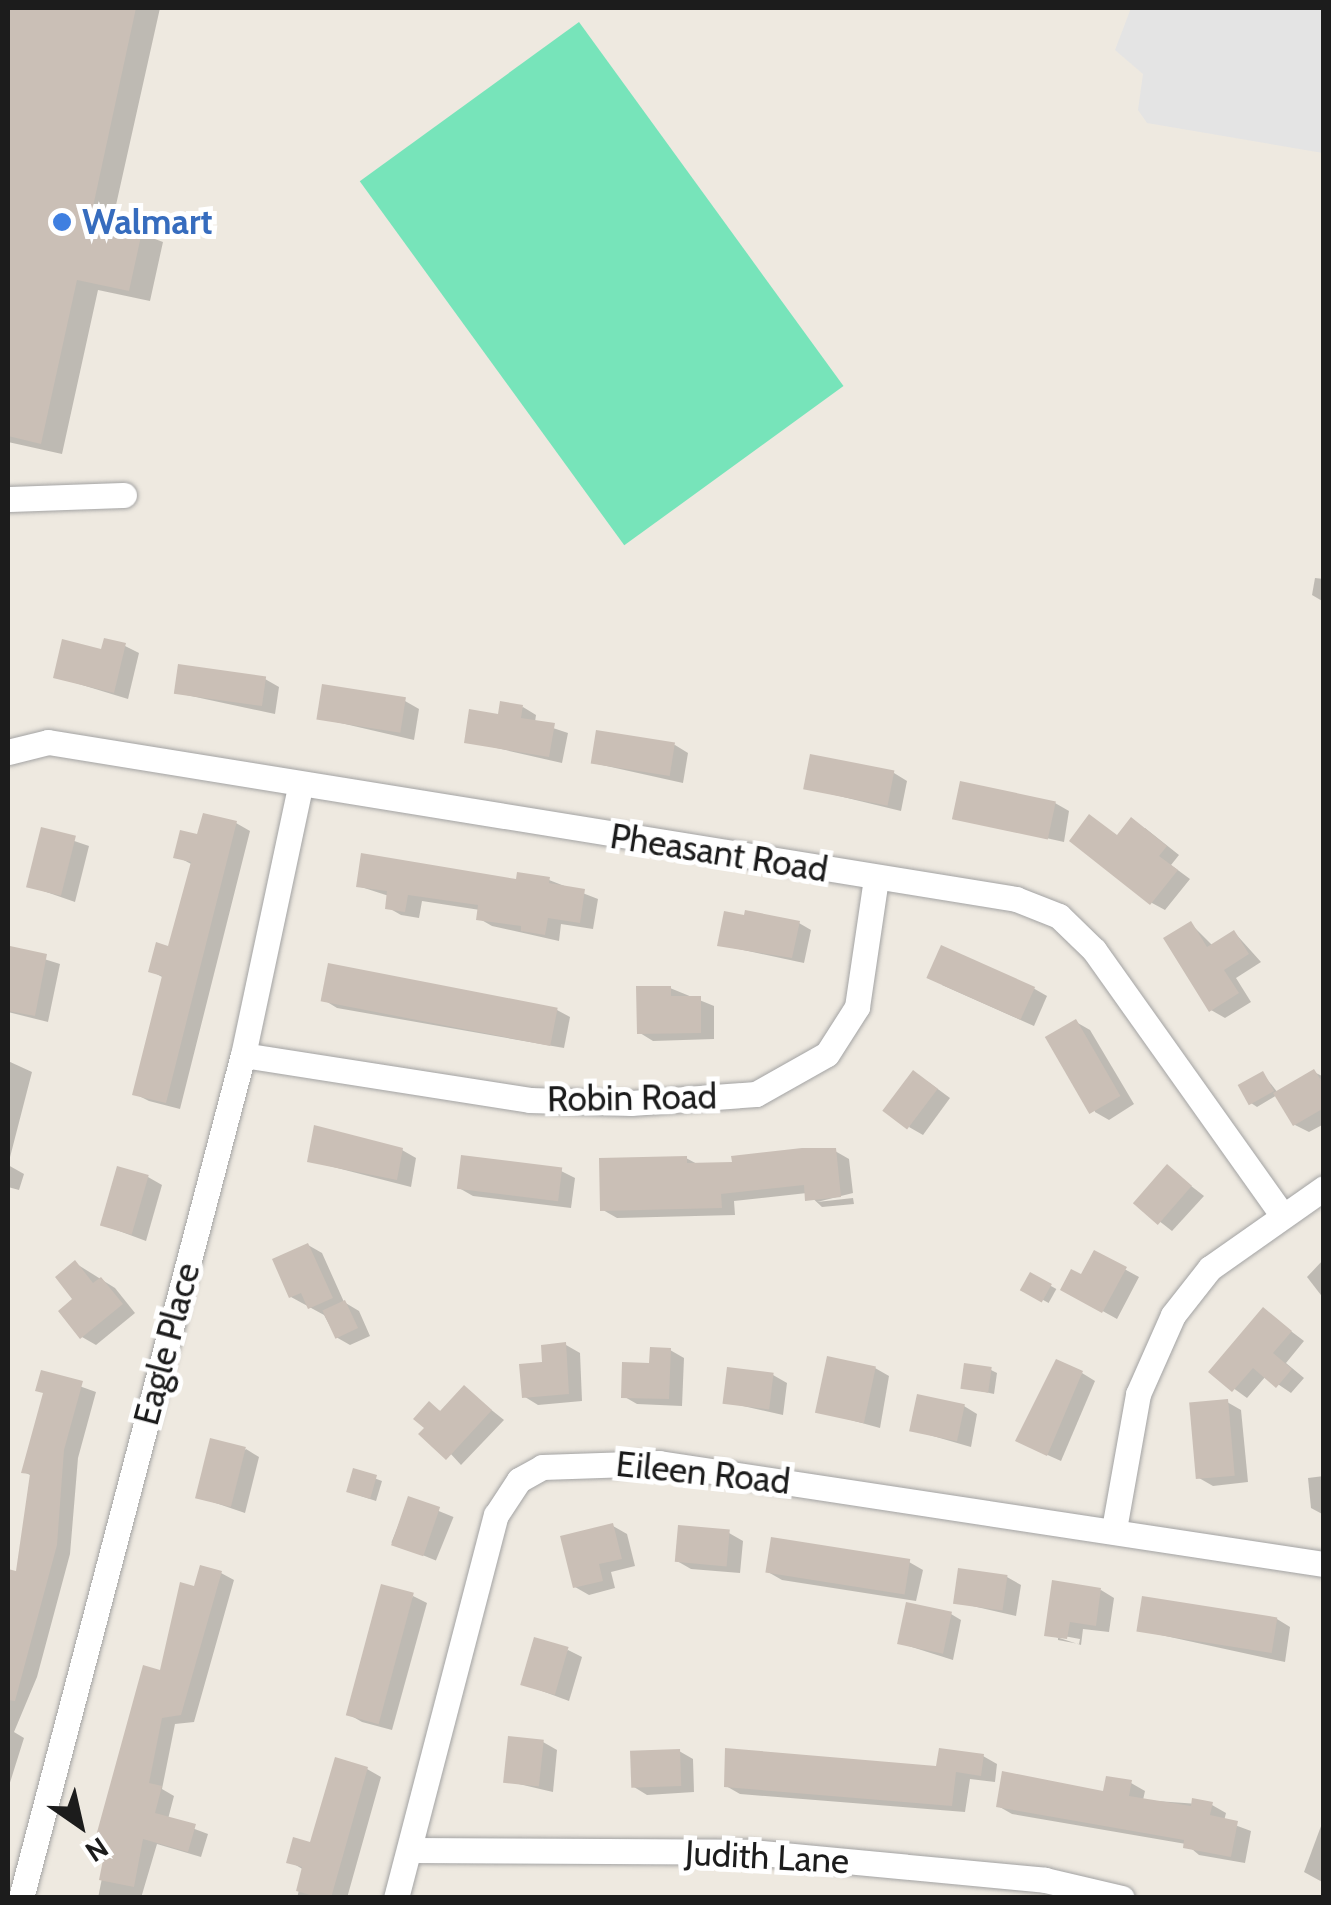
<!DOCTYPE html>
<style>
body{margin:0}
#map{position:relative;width:1331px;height:1905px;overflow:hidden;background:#eee9e0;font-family:Cabin,sans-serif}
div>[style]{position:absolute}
.pitch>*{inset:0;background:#77e4ba;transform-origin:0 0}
.parking>*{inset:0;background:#e4e4e4}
.shadow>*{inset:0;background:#0003;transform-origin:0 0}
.building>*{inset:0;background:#cabfb6;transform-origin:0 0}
.roads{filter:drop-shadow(0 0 2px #a3a3a3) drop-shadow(0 0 2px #a3a3a3)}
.street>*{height:25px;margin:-12.5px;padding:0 12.5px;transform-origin:12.5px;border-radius:12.5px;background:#fff}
.dots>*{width:28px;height:28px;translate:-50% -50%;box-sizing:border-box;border:5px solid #fff;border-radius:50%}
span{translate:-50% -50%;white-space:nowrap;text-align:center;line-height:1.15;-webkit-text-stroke:10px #fff;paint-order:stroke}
.shop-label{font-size:35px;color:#366cbe;font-weight:700}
.left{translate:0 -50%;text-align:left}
.street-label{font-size:35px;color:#1c1c1c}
.frame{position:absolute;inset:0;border:10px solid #1c1c1c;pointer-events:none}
.north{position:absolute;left:30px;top:1775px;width:100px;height:100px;-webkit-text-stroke:8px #fff;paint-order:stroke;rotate:146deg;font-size:28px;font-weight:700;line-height:40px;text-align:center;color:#1c1c1c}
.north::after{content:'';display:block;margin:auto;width:35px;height:45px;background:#1c1c1c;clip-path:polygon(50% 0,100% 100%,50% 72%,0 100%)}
</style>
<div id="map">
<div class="pitch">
<i style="left:579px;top:22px;width:450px;height:271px;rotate:54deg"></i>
</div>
<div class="parking">
<i style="clip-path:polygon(1131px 8px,1323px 8px,1323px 153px,1147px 123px,1138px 110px,1143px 74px,1115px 50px)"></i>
</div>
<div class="shadow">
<i style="clip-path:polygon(8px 8px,160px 8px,112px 223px,163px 242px,150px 301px,98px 290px,62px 454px,8px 442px)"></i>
<i style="clip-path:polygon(1315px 578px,1324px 579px,1324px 602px,1312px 595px)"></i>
<i style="clip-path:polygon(125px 646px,139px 653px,128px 699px,56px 677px)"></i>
<i style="clip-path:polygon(265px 679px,279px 687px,275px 714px,177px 693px)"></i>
<i style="clip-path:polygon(405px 701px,419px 709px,414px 740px,319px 718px)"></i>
<i style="clip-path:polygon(523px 707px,536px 715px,535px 722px,568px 733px,562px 763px,466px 741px)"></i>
<i style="clip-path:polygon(675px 745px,688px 753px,683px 783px,593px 763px)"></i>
<i style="clip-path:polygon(894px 773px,907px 781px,901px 811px,806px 788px)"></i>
<i style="clip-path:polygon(1055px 803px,1069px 811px,1064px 842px,956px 818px)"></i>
<i style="clip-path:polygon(1090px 817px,1119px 837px,1145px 828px,1179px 855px,1171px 865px,1190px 879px,1165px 910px,1152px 903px)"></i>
<i style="clip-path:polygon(236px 823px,250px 831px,180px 1109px,149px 1101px,135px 1094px,164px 978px,151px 971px,170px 949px,193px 865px,176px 856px,199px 837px)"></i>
<i style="clip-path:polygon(42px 830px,89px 846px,75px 902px,29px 886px)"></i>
<i style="clip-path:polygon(549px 880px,598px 899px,593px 929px,561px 924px,559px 941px,492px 926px,478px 918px,480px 910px,422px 901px,419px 918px,401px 915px,387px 907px,389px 896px,358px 886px)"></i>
<i style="clip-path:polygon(799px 923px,811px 930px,804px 963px,720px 945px)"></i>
<i style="clip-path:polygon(1191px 924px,1213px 946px,1234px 932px,1261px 962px,1236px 978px,1251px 1002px,1225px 1018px,1211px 1010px)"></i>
<i style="clip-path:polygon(12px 949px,60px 964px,48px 1022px,8px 1012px)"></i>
<i style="clip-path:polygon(942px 985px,1033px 988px,1047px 996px,1034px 1026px)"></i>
<i style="clip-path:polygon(670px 988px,714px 1006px,714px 1039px,653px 1041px,640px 1033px)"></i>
<i style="clip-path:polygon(324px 1000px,557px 1010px,570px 1017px,564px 1048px,337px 1008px)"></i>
<i style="clip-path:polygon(1076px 1022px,1090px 1030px,1134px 1104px,1109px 1120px,1095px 1112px)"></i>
<i style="clip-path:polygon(8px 1061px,32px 1072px,8px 1165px,24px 1174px,19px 1190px,8px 1187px)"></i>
<i style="clip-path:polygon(1314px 1072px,1324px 1077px,1324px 1124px,1309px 1132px,1295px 1125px,1277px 1095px,1257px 1107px,1251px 1103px,1263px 1074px,1278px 1093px)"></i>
<i style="clip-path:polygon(927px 1081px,950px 1098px,923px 1135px,909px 1127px)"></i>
<i style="clip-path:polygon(402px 1150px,416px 1158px,411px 1187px,310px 1161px)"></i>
<i style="clip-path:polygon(835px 1151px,849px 1159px,853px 1193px,817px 1202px,853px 1198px,854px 1204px,822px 1207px,807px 1193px,734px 1201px,735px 1215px,617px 1218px,603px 1210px,686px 1158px,699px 1165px,735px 1164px)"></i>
<i style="clip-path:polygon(1168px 1168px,1204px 1196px,1172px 1231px,1136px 1203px)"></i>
<i style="clip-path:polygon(561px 1171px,575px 1178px,571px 1208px,473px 1196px,459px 1188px)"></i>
<i style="clip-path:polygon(148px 1177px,162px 1185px,146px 1241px,103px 1225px)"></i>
<i style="clip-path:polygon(308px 1245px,322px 1253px,344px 1302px,359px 1311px,370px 1336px,350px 1345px,336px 1337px,324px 1315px,291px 1297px)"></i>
<i style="clip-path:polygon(1095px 1253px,1139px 1277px,1117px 1319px,1063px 1289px,1082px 1277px)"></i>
<i style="clip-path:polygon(1324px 1259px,1324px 1299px,1307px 1277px)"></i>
<i style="clip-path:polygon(75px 1263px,115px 1288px,135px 1313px,96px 1345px,82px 1337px)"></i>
<i style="left:1031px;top:1275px;width:29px;height:16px;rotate:29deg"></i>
<i style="clip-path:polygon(1263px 1310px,1304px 1341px,1286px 1363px,1304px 1378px,1291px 1393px,1266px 1376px,1247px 1398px,1211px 1372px)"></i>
<i style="clip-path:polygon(566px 1345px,580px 1353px,582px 1401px,538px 1405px,525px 1397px)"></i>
<i style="clip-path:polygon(670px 1350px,684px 1358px,682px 1406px,637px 1404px,623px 1396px)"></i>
<i style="clip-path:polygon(875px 1368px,889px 1376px,880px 1428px,818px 1411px)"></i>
<i style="clip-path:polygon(991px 1370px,997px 1373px,994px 1394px,963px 1387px)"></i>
<i style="clip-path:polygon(43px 1373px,96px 1392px,78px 1458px,70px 1554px,37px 1677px,14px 1732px,24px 1738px,8px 1789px,8px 1571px,18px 1574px,32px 1476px,24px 1472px,45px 1394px)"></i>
<i style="clip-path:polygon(1082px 1373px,1095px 1381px,1061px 1461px,1032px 1448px)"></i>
<i style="clip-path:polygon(773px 1375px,787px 1383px,783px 1415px,725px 1402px)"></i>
<i style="clip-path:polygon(464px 1388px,504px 1420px,461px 1465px,427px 1428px,429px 1405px,442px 1412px)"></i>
<i style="clip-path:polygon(1227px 1402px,1241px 1410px,1248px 1482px,1213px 1486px,1199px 1478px)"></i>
<i style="clip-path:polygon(964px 1406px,977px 1414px,971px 1447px,912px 1430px)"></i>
<i style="clip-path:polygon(246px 1449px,259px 1457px,245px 1513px,198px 1497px)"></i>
<i style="clip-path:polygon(355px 1471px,382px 1481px,376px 1501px,355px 1494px)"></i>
<i style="clip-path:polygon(1324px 1476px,1324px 1515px,1311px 1508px,1308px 1478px)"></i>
<i style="left:409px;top:1499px;width:48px;height:47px;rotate:22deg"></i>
<i style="clip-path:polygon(613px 1526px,627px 1534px,635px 1566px,611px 1572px,615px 1588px,589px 1595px,575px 1587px)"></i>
<i style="clip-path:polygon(729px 1533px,743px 1541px,740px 1573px,691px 1569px,677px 1561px)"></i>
<i style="clip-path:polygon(909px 1562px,923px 1570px,916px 1601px,782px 1580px,768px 1572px)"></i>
<i style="clip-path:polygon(221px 1573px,234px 1580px,194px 1722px,175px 1724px,162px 1789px,174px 1796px,168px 1819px,208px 1834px,201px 1857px,157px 1844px,141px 1898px,98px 1898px,106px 1858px,96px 1852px,161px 1673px,196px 1590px)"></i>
<i style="clip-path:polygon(1007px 1577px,1021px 1585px,1016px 1616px,955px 1602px)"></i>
<i style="clip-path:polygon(evenodd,1101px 1590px,1114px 1598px,1109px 1632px,1083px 1629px,1081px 1645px,1047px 1634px,1101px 1590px,1058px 1635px,1080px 1639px,1079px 1644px,1058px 1640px,1058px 1635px)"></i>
<i style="clip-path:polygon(413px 1596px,427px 1603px,392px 1730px,362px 1722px,348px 1714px)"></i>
<i style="clip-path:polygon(951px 1614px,961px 1620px,953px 1660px,899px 1643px)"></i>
<i style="clip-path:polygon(1277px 1619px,1290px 1627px,1285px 1662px,1138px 1630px)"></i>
<i style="clip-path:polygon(568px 1650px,582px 1657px,569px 1701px,523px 1684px)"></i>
<i style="clip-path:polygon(543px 1742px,557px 1750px,553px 1792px,506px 1781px)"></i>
<i style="clip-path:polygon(679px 1751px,693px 1759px,694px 1792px,647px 1795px,634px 1787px)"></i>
<i style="clip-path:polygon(983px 1756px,997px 1764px,995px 1782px,970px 1779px,965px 1812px,740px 1794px,726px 1786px,939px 1769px)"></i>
<i style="clip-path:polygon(367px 1769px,381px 1777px,347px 1898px,297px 1898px,304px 1870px,289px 1861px,311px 1845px)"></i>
<i style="clip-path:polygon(1131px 1783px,1145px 1791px,1143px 1800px,1212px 1805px,1226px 1813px,1224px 1821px,1251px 1831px,1245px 1863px,1199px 1855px,1186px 1844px,1012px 1814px,998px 1806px,1105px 1794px)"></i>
<i style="clip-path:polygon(1324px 1818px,1324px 1883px,1304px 1872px)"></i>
</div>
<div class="building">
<i style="clip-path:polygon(8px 8px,136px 8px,91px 216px,143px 227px,129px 291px,77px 280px,41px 444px,8px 436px)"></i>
<i style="clip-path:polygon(104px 638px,126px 643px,114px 693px,53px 678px,62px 639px,101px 649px)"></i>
<i style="left:178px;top:664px;width:89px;height:30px;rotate:8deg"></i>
<i style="left:322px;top:684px;width:85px;height:36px;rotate:9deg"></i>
<i style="clip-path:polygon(500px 701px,523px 705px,521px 718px,555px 723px,549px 757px,464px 743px,469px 709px,498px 714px)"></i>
<i style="left:596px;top:730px;width:80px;height:34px;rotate:9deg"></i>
<i style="left:810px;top:754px;width:86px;height:36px;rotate:11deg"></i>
<i style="left:960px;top:781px;width:98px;height:39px;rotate:12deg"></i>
<i style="clip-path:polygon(203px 813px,237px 821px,166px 1103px,132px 1095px,162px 976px,148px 972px,156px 942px,168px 946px,191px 862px,173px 858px,180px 830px,197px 834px)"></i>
<i style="clip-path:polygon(1089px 814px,1117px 835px,1131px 817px,1167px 846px,1159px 856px,1178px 870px,1150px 905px,1069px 841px)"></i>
<i style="left:41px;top:827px;width:36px;height:62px;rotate:14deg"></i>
<i style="clip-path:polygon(361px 853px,516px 879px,517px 872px,550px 877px,549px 883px,585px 889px,580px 923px,548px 918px,545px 935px,521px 931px,521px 926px,476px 920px,478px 905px,408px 895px,405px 912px,385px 909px,387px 891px,356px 887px)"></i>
<i style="clip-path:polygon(745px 910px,800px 921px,792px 958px,717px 946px,724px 911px,744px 915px)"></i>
<i style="clip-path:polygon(1191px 921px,1207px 947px,1234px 930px,1249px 954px,1224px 970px,1239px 993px,1209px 1012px,1163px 938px)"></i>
<i style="left:941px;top:945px;width:103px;height:36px;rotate:24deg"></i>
<i style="clip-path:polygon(10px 946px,47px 954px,35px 1016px,8px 1011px)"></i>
<i style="left:328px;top:963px;width:234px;height:39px;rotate:11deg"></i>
<i style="clip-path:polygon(636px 986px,671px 986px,671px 996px,701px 996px,701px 1033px,637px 1034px)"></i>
<i style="left:1076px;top:1019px;width:89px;height:36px;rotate:60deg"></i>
<i style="clip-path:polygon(1314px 1069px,1324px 1085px,1324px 1108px,1293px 1126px,1273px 1093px)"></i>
<i style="left:913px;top:1070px;width:31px;height:51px;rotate:37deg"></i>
<i style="left:1263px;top:1071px;width:23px;height:29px;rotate:61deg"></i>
<i style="clip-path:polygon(314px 1125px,403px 1148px,397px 1180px,307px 1162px)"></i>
<i style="clip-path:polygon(802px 1148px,836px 1148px,841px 1197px,805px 1201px,804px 1185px,721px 1194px,722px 1208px,600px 1211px,599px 1158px,687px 1156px,687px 1163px,732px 1162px,731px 1156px)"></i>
<i style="left:461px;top:1155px;width:102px;height:34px;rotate:7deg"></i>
<i style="left:1167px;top:1164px;width:33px;height:52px;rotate:41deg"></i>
<i style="left:117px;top:1166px;width:33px;height:62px;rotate:16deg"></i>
<i style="clip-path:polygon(308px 1243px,333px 1298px,308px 1309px,301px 1293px,289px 1298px,272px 1259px)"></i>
<i style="clip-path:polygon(1094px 1250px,1127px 1267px,1102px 1313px,1060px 1290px,1071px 1269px,1081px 1274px)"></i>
<i style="clip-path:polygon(75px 1260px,93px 1283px,101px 1277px,123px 1304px,80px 1339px,58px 1311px,72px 1299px,55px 1277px)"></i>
<i style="left:1030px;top:1272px;width:25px;height:21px;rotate:29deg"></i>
<i style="left:345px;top:1300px;width:31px;height:25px;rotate:65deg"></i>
<i style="clip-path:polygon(1263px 1307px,1292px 1331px,1273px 1353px,1292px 1369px,1276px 1388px,1253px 1368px,1232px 1392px,1208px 1372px)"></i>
<i style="clip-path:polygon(566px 1342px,569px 1394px,522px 1398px,519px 1364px,542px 1362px,541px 1345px)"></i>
<i style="clip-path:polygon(650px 1347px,671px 1348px,669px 1399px,621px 1398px,622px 1362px,649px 1363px)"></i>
<i style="left:827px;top:1356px;width:50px;height:58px;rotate:12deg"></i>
<i style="clip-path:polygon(1056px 1359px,1083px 1371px,1047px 1456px,1015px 1441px)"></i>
<i style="left:964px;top:1363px;width:28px;height:26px;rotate:8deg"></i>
<i style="left:727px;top:1367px;width:47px;height:37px;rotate:7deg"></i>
<i style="clip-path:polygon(41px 1370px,83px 1381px,64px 1450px,57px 1545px,15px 1701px,8px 1700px,8px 1569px,16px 1571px,30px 1474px,21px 1473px,43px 1393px,35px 1391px)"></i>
<i style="clip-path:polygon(464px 1385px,492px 1410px,446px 1460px,418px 1434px,424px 1428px,413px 1419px,429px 1401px,440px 1411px)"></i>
<i style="left:917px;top:1394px;width:49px;height:38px;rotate:12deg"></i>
<i style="left:1228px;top:1399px;width:77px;height:39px;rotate:85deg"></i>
<i style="left:210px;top:1438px;width:37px;height:62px;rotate:14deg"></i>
<i style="left:353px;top:1468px;width:25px;height:25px;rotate:16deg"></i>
<i style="left:408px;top:1496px;width:34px;height:52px;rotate:19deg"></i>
<i style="clip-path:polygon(613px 1523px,622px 1559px,599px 1564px,603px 1581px,573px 1588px,560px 1536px)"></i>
<i style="left:678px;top:1525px;width:52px;height:37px;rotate:5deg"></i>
<i style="left:771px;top:1537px;width:141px;height:36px;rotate:9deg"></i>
<i style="clip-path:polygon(200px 1565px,222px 1571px,181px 1715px,162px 1718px,149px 1783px,162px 1786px,155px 1813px,196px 1824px,188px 1852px,143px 1839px,134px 1887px,99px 1880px,104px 1855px,93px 1853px,96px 1836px,143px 1665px,160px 1670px,180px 1582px,194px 1586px)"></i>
<i style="left:958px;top:1568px;width:50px;height:36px;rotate:8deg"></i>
<i style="clip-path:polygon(1052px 1580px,1101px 1588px,1096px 1626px,1070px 1622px,1067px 1639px,1044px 1636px)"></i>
<i style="left:381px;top:1584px;width:34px;height:136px;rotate:15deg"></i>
<i style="left:1142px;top:1596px;width:137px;height:36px;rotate:9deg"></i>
<i style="left:906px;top:1602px;width:47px;height:43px;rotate:12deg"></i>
<i style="left:534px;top:1637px;width:36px;height:50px;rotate:16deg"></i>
<i style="left:508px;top:1736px;width:36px;height:47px;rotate:6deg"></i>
<i style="clip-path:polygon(725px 1748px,936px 1766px,939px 1748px,984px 1754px,981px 1776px,956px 1772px,952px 1806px,724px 1787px)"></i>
<i style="left:680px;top:1749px;width:37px;height:50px;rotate:88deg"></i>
<i style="clip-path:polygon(335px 1757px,368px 1767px,331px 1898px,321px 1898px,296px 1891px,302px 1867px,286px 1863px,293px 1837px,310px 1842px)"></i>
<i style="clip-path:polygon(1002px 1771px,1103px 1791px,1106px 1776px,1132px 1780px,1129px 1796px,1191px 1806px,1192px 1798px,1213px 1802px,1210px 1815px,1238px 1821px,1231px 1857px,1183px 1848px,1184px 1840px,996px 1807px)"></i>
</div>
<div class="roads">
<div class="street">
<i style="left:8px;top:499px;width:116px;rotate:-2deg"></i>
<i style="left:8px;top:752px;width:41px;rotate:-14deg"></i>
<i style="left:48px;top:742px;width:981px;rotate:9.21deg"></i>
<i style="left:1016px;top:899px;width:46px;rotate:21.6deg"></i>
<i style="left:1059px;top:916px;width:49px;rotate:44.2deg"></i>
<i style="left:1094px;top:950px;width:326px;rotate:54.6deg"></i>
<i style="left:243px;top:1055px;width:290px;rotate:8.9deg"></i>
<i style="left:529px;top:1100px;width:102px;rotate:1.7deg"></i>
<i style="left:631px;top:1103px;width:125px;rotate:-4.1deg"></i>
<i style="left:756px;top:1094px;width:81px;rotate:-29.4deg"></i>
<i style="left:827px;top:1054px;width:56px;rotate:-57.4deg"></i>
<i style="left:857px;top:1007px;width:130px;rotate:-81.6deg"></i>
<i style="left:1114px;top:1529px;width:137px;rotate:-79.9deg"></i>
<i style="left:1138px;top:1394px;width:86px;rotate:-66.1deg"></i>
<i style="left:1173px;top:1315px;width:60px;rotate:-51.8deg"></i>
<i style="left:1210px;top:1268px;width:139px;rotate:-35.1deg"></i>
<i style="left:410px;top:1850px;width:341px;rotate:0.3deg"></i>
<i style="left:751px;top:1852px;width:295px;rotate:5.4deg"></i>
<i style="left:1045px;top:1880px;width:79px;rotate:13.2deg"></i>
<i style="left:21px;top:1898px;width:872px;rotate:-75.25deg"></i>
<i style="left:243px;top:1055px;width:274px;rotate:-78deg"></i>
<i style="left:396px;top:1898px;width:396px;rotate:-75.4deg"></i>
<i style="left:496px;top:1515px;width:42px;rotate:-56.7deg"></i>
<i style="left:519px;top:1480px;width:26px;rotate:-29deg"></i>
<i style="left:542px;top:1467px;width:117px;rotate:-2deg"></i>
<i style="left:659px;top:1463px;width:673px;rotate:8.64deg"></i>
</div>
</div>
<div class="dots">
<i style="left:62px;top:222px;background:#3f7fe0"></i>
</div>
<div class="shop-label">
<span class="left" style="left:82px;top:222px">Walmart</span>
</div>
<div class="street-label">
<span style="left:719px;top:853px;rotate:9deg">Pheasant Road</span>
<span style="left:632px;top:1098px;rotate:-1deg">Robin Road</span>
<span style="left:167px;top:1344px;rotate:-75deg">Eagle Place</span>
<span style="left:703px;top:1473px;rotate:6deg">Eileen Road</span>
<span style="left:767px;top:1857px;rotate:3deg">Judith Lane</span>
</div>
<div class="frame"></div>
<div class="north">N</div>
</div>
